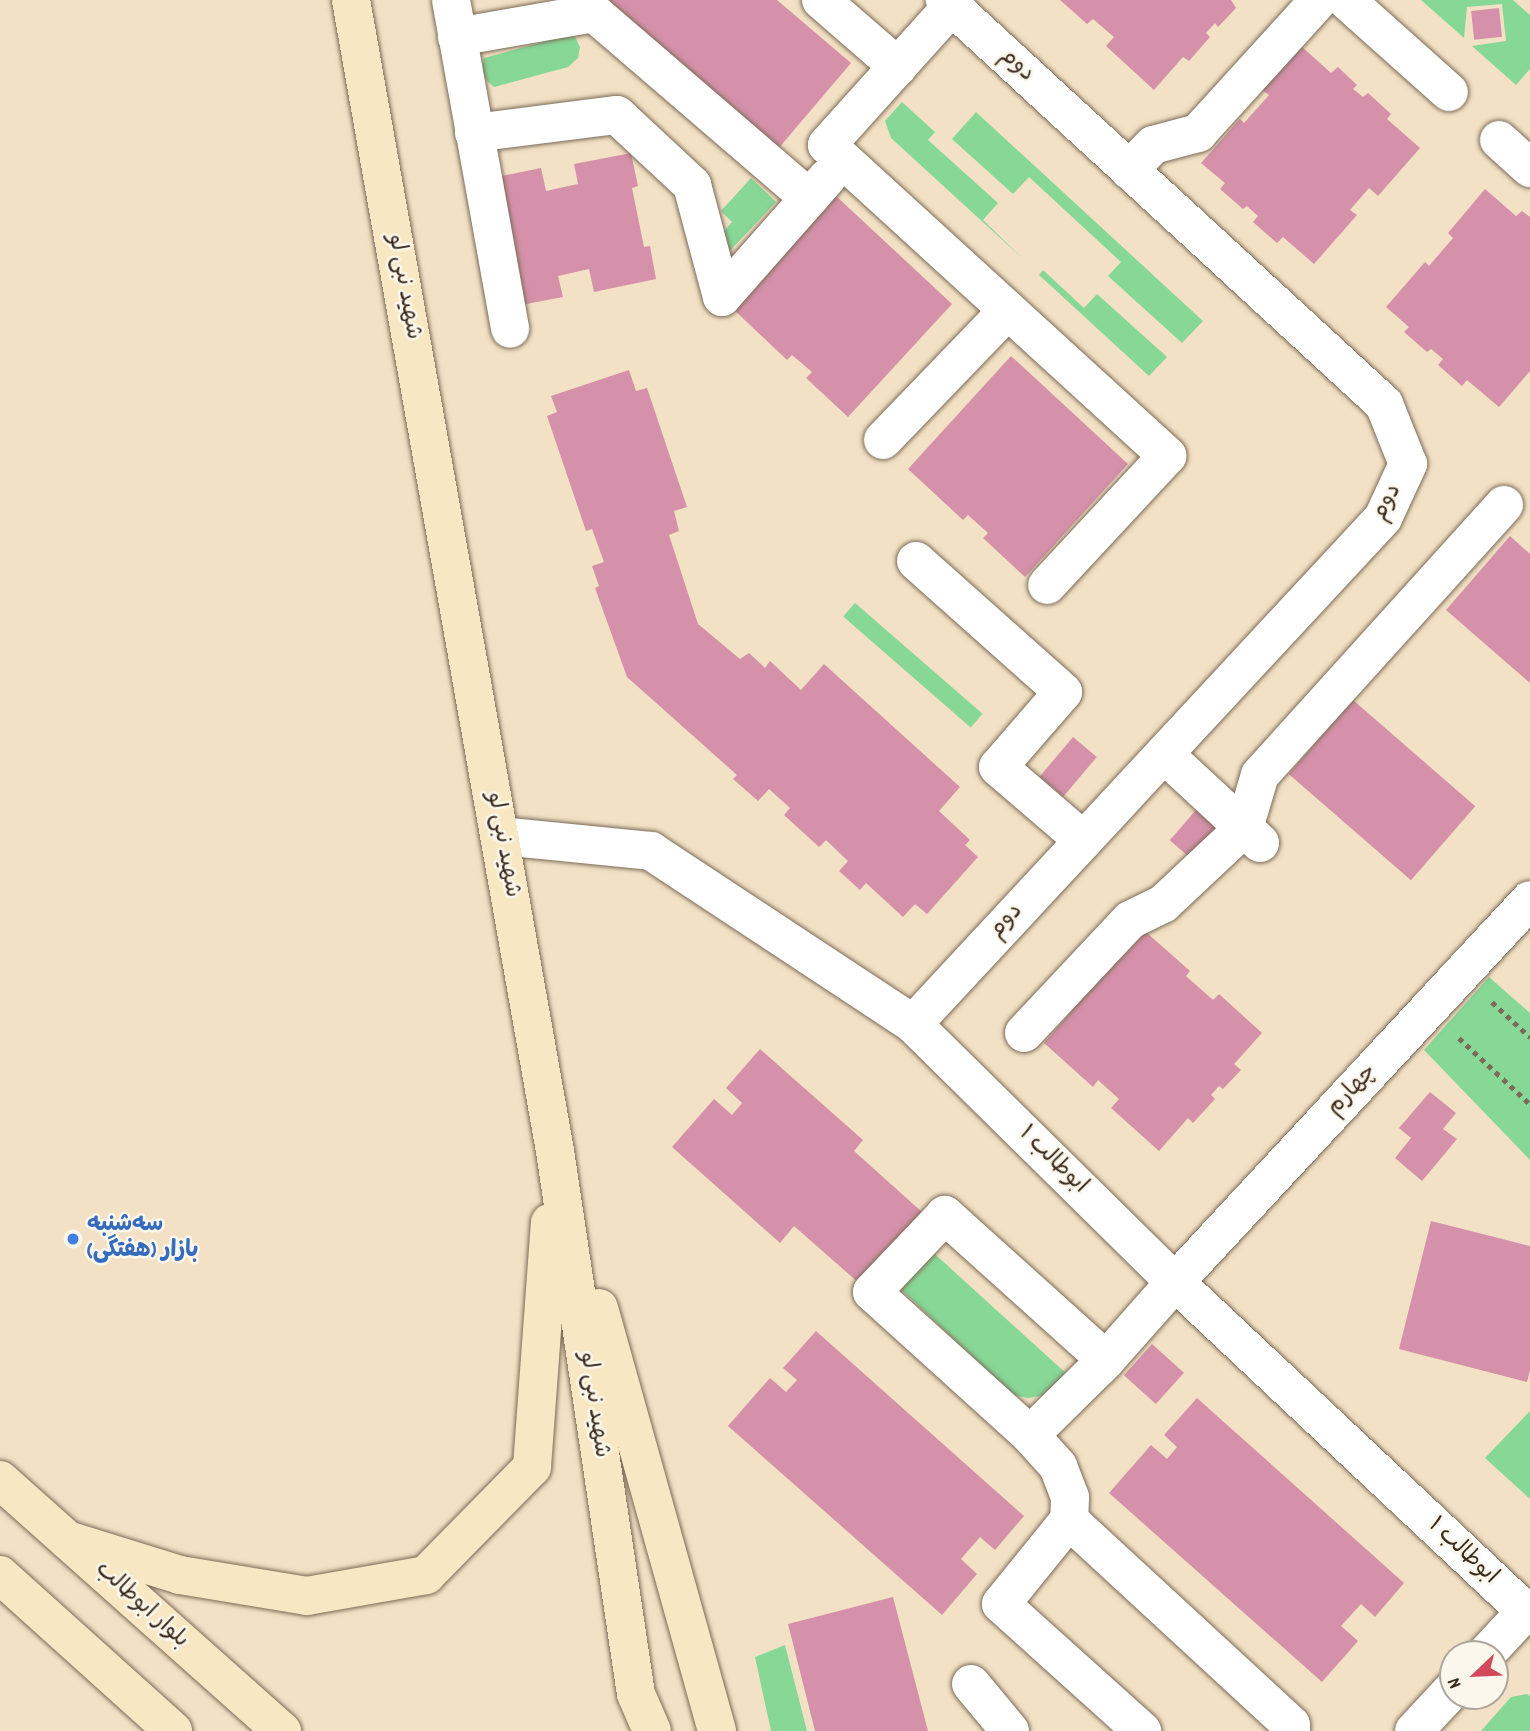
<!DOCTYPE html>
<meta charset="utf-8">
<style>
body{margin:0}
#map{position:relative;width:1530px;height:1731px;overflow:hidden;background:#f2e1c4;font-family:Dekko,"Playpen Sans Arabic",sans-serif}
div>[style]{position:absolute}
.green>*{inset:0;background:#87d797;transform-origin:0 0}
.building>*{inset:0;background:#d591a9;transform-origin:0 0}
.path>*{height:4.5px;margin-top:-2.25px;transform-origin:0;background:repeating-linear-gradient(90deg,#7b6a58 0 5px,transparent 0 10px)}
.roads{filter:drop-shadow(0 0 2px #7b6a58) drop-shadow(0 0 2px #7b6a58)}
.minor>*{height:38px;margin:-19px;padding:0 19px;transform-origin:19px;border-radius:19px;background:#fff}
.tertiary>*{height:38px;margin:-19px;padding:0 19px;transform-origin:19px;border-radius:19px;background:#fff}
.secondary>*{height:38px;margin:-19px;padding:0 19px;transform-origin:19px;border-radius:19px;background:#f7e8c3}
.dots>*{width:19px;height:19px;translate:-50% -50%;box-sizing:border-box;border:4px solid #fbf7ec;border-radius:50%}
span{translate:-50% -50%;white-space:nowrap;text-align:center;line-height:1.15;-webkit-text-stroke:5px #fbf7ec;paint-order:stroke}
.street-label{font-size:23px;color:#3b2a1e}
.shop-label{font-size:23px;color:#366cbe;font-weight:700}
.left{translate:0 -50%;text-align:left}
.north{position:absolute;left:1439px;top:1640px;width:70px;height:70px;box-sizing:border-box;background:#fbf7ec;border:2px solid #aea59a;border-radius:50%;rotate:247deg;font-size:19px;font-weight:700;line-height:28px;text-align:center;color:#3b2a1e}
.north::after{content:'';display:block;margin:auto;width:24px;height:32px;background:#d1495b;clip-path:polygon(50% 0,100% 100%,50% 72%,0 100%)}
</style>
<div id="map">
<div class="green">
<i style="clip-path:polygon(1421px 0,1513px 0,1530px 15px,1530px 69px,1516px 85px,1472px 46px,1506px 41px,1502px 4px,1467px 7px,1464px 38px)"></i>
<i style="clip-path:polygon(565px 36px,575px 37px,580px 47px,578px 58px,568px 67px,494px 87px,487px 81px,482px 70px,484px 58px)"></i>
<i style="clip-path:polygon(902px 102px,935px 132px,928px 140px,998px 203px,983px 220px,1022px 258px,891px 138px,885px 121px)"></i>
<i style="clip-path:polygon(976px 112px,1203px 321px,1182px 343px,1108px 276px,1121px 262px,1029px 177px,1013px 194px,952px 139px)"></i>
<i style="clip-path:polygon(751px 178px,776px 202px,722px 259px,710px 247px,732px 222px,721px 211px)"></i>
<i style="clip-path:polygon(1043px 270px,1084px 308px,1097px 294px,1167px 357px,1149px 376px,1039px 275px)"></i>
<i style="left:855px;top:603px;width:169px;height:18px;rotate:41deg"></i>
<i style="clip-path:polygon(1489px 977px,1530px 1013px,1530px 1160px,1424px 1050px)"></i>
<i style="clip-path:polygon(926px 1246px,1069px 1376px,1057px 1388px,1040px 1396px,1028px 1398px,1013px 1395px,891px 1280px)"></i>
<i style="clip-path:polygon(1530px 1411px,1530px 1499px,1485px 1458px)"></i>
<i style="clip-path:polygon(785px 1645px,807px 1731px,771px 1731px,755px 1657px)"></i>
<i style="clip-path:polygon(1527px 1694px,1530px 1696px,1530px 1731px,1481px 1731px,1511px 1697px)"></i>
</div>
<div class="building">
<i style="clip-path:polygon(604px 0,777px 0,851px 63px,778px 149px)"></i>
<i style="clip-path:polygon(1060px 0,1231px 0,1236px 8px,1218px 27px,1215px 23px,1206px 33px,1210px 37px,1189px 61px,1183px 57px,1154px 90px,1106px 46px,1114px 37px,1093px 19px,1087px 24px)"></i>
<i style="left:1499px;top:8px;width:29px;height:28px;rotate:84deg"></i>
<i style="clip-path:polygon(1301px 46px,1331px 73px,1338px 67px,1357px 85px,1353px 89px,1363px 97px,1368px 93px,1391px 114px,1387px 119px,1420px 148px,1378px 196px,1369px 188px,1350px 210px,1357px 215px,1314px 264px,1283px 237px,1277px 243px,1253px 222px,1258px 216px,1247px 206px,1243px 209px,1220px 189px,1225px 183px,1201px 163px,1240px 119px,1244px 123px,1269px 95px,1262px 90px)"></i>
<i style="clip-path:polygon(631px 153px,638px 186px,632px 188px,644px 247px,650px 246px,656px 279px,594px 292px,589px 269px,558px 276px,563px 297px,506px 308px,482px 180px,541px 168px,546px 191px,578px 184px,574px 164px)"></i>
<i style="clip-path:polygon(1485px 189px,1516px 216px,1522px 211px,1530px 217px,1530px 371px,1499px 407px,1467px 380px,1462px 386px,1438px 365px,1443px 359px,1431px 349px,1427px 352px,1404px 332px,1409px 327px,1386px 307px,1425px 262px,1429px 266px,1453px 238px,1448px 233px)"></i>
<i style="clip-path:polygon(835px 195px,952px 304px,848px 417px,806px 378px,812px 372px,792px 355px,787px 360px,732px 308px)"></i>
<i style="clip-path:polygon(1011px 356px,1128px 464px,1025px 577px,983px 538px,988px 533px,968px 515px,963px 520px,908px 469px)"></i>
<i style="clip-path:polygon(629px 370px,636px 391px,647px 388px,687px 507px,674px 511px,679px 531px,669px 535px,698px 624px,740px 659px,749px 653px,765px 668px,770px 661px,801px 690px,824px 664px,960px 787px,939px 811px,970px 840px,965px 845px,978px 857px,927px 914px,915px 904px,903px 917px,866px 883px,860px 890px,839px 871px,848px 861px,826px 840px,819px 847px,784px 815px,790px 808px,769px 789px,758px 801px,733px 779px,737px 775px,627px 677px,595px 588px,599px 586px,592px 566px,604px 562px,592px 529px,586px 531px,547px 416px,557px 412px,551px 396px)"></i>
<i style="clip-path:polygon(1510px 536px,1530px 554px,1530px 683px,1446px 610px)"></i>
<i style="left:1353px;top:700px;width:162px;height:98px;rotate:41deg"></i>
<i style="left:1073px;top:737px;width:31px;height:52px;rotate:40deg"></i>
<i style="left:1196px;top:810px;width:28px;height:40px;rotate:41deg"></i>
<i style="clip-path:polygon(1146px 932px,1190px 971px,1186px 976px,1213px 1000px,1219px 994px,1262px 1033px,1234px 1064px,1241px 1070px,1223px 1089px,1219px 1086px,1211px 1095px,1215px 1099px,1193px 1123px,1188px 1118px,1159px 1151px,1111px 1108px,1119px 1099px,1098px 1080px,1093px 1087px,1044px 1043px,1071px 1012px,1066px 1007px,1120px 950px,1125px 954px)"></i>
<i style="clip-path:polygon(760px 1049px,863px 1140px,854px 1151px,922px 1212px,860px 1284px,794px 1226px,780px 1243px,672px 1147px,714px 1099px,732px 1115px,742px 1103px,726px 1088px)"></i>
<i style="clip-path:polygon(1430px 1092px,1456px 1113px,1443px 1129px,1457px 1139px,1422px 1181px,1395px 1158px,1411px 1138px,1399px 1128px)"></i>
<i style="clip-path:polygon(1431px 1221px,1530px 1246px,1530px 1370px,1527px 1382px,1399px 1349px)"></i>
<i style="clip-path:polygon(816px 1331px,1024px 1516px,995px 1550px,980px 1537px,961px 1559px,977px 1574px,942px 1615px,728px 1426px,770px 1378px,786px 1392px,797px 1380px,783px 1368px)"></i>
<i style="left:1152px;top:1344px;width:43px;height:42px;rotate:42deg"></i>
<i style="clip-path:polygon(1197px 1398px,1404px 1583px,1375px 1617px,1361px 1604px,1341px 1626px,1358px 1641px,1322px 1682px,1109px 1493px,1151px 1445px,1167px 1459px,1177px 1447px,1164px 1435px)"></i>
<i style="clip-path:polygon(893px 1597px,928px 1731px,815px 1731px,788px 1624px)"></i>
</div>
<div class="path">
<i style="left:1492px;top:1002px;width:52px;rotate:42.6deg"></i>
<i style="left:1459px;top:1038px;width:97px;rotate:42.9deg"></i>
</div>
<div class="roads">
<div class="minor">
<i style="left:451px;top:0;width:334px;rotate:79.8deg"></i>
<i style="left:821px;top:0;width:102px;rotate:41deg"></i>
<i style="left:1346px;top:0;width:138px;rotate:41.8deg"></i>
<i style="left:952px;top:6px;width:187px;rotate:132deg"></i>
<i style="left:827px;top:145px;width:461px;rotate:42.4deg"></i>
<i style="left:1167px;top:456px;width:176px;rotate:132.9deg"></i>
<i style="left:457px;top:37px;width:139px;rotate:-9.9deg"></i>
<i style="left:594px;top:13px;width:284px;rotate:40.7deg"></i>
<i style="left:474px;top:133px;width:144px;rotate:-7.2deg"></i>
<i style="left:617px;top:115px;width:103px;rotate:43deg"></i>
<i style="left:692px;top:185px;width:116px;rotate:75deg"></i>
<i style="left:1499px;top:140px;width:42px;rotate:42.1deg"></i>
<i style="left:1129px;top:170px;width:35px;rotate:-46deg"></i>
<i style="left:1153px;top:145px;width:47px;rotate:-14.9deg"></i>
<i style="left:1198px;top:133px;width:180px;rotate:-47.7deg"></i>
<i style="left:722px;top:297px;width:159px;rotate:-48.6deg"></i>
<i style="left:883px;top:440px;width:180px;rotate:-46.1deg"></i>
<i style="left:916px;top:561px;width:197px;rotate:41.7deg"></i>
<i style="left:1063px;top:692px;width:99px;rotate:130.9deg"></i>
<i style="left:998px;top:767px;width:113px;rotate:40.7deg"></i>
<i style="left:1164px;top:754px;width:131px;rotate:42.8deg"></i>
<i style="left:913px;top:1024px;width:691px;rotate:-47.11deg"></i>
<i style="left:1383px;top:518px;width:60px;rotate:-65.2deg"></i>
<i style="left:1408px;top:464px;width:65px;rotate:-111.8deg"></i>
<i style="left:1384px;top:404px;width:597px;rotate:-137.38deg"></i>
<i style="left:1024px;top:1033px;width:155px;rotate:-46.8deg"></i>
<i style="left:1130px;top:920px;width:37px;rotate:-26deg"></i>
<i style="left:1163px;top:904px;width:111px;rotate:-43.2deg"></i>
<i style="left:1244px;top:828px;width:55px;rotate:-73.2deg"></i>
<i style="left:1260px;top:775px;width:364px;rotate:-47.9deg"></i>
<i style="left:1106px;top:1360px;width:217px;rotate:-138deg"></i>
<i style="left:945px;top:1215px;width:106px;rotate:133.5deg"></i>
<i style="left:872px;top:1292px;width:213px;rotate:42.1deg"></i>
<i style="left:1030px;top:1435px;width:95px;rotate:-44.6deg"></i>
<i style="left:1098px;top:1368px;width:11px;rotate:-45deg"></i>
<i style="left:1106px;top:1360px;width:104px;rotate:-48.5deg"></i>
<i style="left:1175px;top:1282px;width:521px;rotate:-47.1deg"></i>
<i style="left:1030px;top:1435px;width:42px;rotate:47.9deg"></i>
<i style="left:1058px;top:1466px;width:33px;rotate:69deg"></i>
<i style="left:1070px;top:1497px;width:23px;rotate:92deg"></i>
<i style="left:1069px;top:1520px;width:108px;rotate:129deg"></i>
<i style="left:1001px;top:1604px;width:190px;rotate:42deg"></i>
<i style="left:1069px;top:1520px;width:302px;rotate:42.7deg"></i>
<i style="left:1291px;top:1725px;width:6px;rotate:90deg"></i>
<i style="left:1486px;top:1654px;width:59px;rotate:-47.1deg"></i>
<i style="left:971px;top:1684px;width:61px;rotate:50.3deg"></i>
<i style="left:1414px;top:1731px;width:57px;rotate:-47.1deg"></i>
</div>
<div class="tertiary">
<i style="left:501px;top:836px;width:151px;rotate:5.7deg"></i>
<i style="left:651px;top:851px;width:314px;rotate:33.4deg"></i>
<i style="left:913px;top:1024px;width:368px;rotate:44.6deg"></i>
<i style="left:1175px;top:1282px;width:487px;rotate:43.2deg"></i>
</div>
<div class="secondary">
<i style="left:351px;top:0;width:1169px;rotate:79.95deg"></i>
<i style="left:555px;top:1151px;width:549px;rotate:81.52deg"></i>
<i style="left:636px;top:1694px;width:40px;rotate:66.6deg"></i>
<i style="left:599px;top:1308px;width:439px;rotate:74.4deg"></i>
<i style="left:0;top:1480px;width:378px;rotate:41.7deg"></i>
<i style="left:67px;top:1540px;width:118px;rotate:17.2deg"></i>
<i style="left:180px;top:1575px;width:129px;rotate:9.4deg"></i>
<i style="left:307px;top:1596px;width:121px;rotate:-10deg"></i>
<i style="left:426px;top:1575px;width:151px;rotate:-45.5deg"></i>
<i style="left:532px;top:1467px;width:245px;rotate:-85.8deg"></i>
<i style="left:0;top:1575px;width:233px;rotate:42deg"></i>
</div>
</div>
<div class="dots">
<i style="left:73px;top:1239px;background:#3f7fe0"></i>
</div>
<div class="street-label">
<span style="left:1016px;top:66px;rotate:43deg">دوم</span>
<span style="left:403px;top:287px;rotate:80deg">شهید نبی لو</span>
<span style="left:1388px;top:503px;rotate:-61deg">دوم</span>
<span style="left:502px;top:845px;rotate:80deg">شهید نبی لو</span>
<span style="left:1007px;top:922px;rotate:-47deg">دوم</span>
<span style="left:1353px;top:1091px;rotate:-47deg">چهارم</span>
<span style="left:1052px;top:1161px;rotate:44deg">ابوطالب ۱</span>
<span style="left:593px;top:1405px;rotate:82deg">شهید نبی لو</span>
<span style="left:1462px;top:1552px;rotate:43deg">ابوطالب ۱</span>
<span style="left:141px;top:1606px;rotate:42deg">بلوار ابوطالب</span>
</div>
<div class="shop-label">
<span class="left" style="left:87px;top:1239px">سه‌شنبه<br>بازار (هفتگی)</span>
</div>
<div class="north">N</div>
</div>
